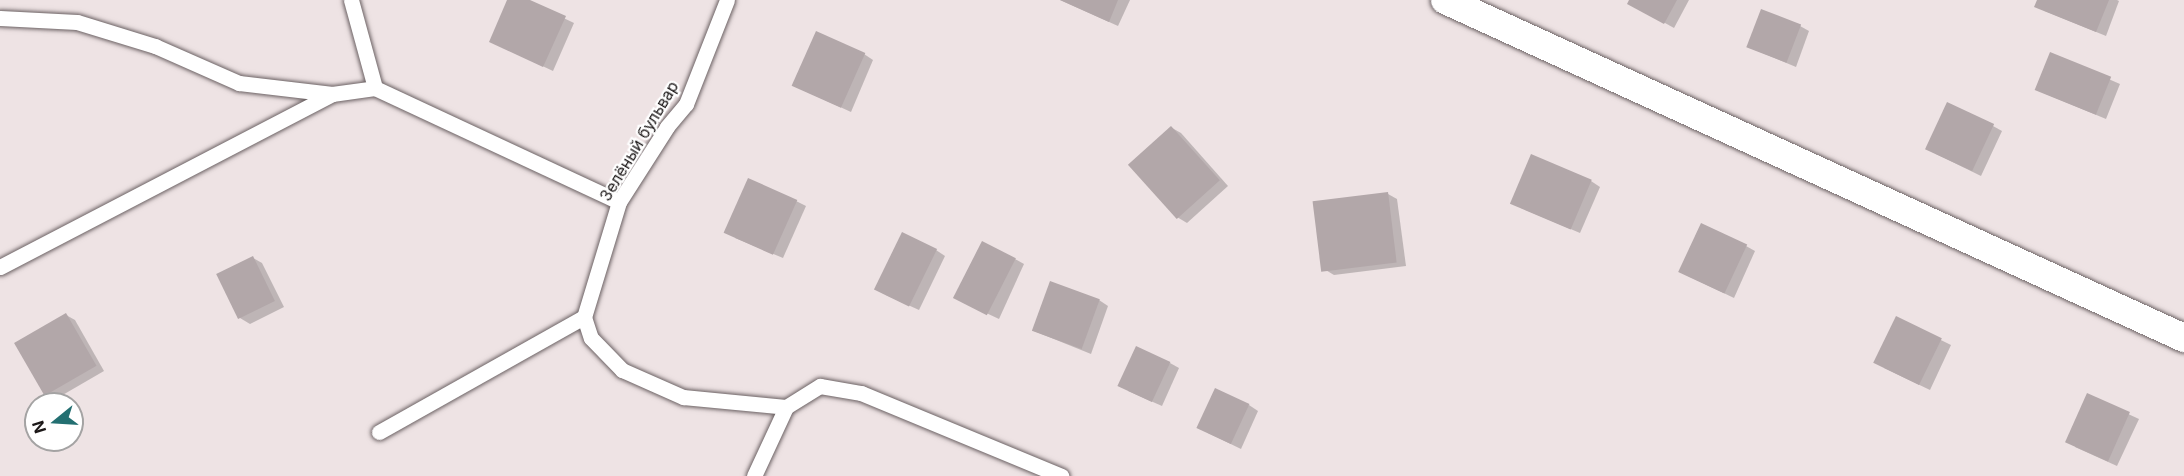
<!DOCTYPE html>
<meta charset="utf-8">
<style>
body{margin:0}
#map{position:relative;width:2184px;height:476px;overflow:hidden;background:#eee3e4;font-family:Inter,sans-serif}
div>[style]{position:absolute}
.shadow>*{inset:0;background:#0003}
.building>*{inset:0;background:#b2a7a9;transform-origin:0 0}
.roads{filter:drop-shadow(0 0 2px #6b6163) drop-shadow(0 0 2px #6b6163)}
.service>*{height:15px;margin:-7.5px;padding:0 7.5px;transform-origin:7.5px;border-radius:7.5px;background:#fff}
.minor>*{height:28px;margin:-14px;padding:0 14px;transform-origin:14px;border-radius:14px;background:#fff}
span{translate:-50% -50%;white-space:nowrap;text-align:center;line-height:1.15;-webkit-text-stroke:4.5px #fff;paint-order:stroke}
.street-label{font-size:16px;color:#1c1818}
.north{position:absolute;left:24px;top:392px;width:60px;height:60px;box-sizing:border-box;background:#fff;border:2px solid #a4a3a3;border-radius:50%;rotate:252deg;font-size:16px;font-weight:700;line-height:24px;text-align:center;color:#1c1818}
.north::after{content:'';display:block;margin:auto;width:21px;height:27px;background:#236f71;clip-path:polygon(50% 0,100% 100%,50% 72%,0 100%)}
</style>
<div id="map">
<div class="shadow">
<i style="clip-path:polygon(509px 0,526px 0,574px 23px,553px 71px,500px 46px)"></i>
<i style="clip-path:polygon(1060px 0,1130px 0,1118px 26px)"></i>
<i style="clip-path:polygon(1630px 0,1689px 0,1674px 28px,1629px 3px)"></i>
<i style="clip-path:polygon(2039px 0,2117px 0,2119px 1px,2106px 36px,2045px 11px)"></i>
<i style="clip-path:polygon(1800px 26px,1809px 31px,1796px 67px,1748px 47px)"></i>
<i style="clip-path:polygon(864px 54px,873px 60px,851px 112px,794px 86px)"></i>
<i style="clip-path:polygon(2051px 54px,2120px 84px,2106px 119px,2046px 94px)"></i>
<i style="clip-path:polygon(1993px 126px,2002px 131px,1981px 176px,1936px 154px)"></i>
<i style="clip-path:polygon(1172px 128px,1181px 133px,1228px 186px,1187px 223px,1177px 217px)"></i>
<i style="clip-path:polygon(1591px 181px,1600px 187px,1580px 233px,1521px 208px)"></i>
<i style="clip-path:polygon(1388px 194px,1397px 199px,1406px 266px,1334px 275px,1324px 269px)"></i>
<i style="clip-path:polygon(796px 201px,806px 206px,783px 258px,735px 238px)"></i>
<i style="clip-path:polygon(1746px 246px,1755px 251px,1734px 298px,1688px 276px)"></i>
<i style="clip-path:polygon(936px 250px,945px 256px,919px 310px,886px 295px)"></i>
<i style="clip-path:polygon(253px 258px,262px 263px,284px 307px,250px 324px,240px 318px)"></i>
<i style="clip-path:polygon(1015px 259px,1024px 264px,999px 319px,965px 303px)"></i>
<i style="clip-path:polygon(1099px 300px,1108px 306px,1091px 354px,1034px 331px)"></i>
<i style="clip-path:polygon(66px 315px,75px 320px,104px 371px,54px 400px,45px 395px)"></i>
<i style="clip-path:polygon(1896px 318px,1951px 345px,1930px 390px,1884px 368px)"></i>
<i style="clip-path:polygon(1170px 363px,1179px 368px,1162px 406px,1128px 391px)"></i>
<i style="clip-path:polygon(2087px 395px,2139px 419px,2117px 466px,2075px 447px)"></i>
<i style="clip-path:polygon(1249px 405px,1258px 411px,1241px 449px,1208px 433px)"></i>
</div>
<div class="building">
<i style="clip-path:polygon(507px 0,530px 0,566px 16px,543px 67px,489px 42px)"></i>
<i style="clip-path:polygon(1060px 0,1118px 0,1109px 22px)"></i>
<i style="clip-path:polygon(1629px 0,1677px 0,1664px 24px,1627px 4px)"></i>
<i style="clip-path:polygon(2037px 0,2109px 0,2096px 32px,2034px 7px)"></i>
<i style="left:1761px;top:9px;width:43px;height:41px;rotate:21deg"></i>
<i style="left:816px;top:31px;width:54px;height:60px;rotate:24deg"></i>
<i style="left:2050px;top:52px;width:66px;height:41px;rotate:22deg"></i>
<i style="left:1947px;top:102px;width:52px;height:52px;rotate:25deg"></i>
<i style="left:1171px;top:126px;width:73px;height:58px;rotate:48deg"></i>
<i style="left:1531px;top:154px;width:66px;height:54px;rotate:23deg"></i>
<i style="left:748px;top:178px;width:54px;height:60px;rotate:24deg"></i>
<i style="left:1388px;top:192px;width:71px;height:76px;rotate:83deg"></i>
<i style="left:1701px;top:223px;width:51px;height:54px;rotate:25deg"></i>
<i style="left:902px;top:232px;width:39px;height:64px;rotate:26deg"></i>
<i style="left:982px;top:241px;width:38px;height:64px;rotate:27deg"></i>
<i style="left:253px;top:256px;width:50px;height:41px;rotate:64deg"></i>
<i style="left:1050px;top:281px;width:53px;height:53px;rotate:20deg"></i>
<i style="left:66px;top:313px;width:61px;height:60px;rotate:60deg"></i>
<i style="left:1896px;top:316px;width:51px;height:52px;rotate:26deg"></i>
<i style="left:1136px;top:346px;width:38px;height:44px;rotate:25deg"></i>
<i style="left:1215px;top:388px;width:38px;height:44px;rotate:25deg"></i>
<i style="left:2087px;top:393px;width:47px;height:54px;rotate:24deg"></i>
</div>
<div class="roads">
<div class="service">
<i style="left:351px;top:0;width:91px;rotate:74.7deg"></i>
<i style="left:727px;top:0;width:112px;rotate:111.5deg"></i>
<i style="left:686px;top:104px;width:30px;rotate:130deg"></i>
<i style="left:667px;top:127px;width:89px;rotate:122.6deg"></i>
<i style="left:619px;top:202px;width:120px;rotate:106.9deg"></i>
<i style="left:584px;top:317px;width:22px;rotate:72deg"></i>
<i style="left:591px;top:338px;width:45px;rotate:45.9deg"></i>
<i style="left:622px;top:370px;width:67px;rotate:23.9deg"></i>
<i style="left:683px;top:397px;width:103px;rotate:5.5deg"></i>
<i style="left:786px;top:407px;width:40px;rotate:-32deg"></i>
<i style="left:820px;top:386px;width:42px;rotate:9.7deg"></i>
<i style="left:861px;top:393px;width:217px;rotate:22.5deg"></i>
<i style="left:0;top:18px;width:77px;rotate:3deg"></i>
<i style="left:77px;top:22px;width:82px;rotate:17.1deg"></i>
<i style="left:155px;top:46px;width:92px;rotate:23.8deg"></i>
<i style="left:239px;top:83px;width:94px;rotate:6.7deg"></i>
<i style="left:0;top:267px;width:374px;rotate:-27.5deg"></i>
<i style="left:332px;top:94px;width:43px;rotate:-7.9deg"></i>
<i style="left:375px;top:88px;width:269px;rotate:25deg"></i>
<i style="left:379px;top:432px;width:235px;rotate:-29.3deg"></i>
<i style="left:754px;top:476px;width:76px;rotate:-65.1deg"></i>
</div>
<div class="minor">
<i style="left:1445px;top:0;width:813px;rotate:24.58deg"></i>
</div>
</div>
<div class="street-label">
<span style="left:639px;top:141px;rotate:-59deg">Зелёный бульвар</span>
</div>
<div class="north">N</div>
</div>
